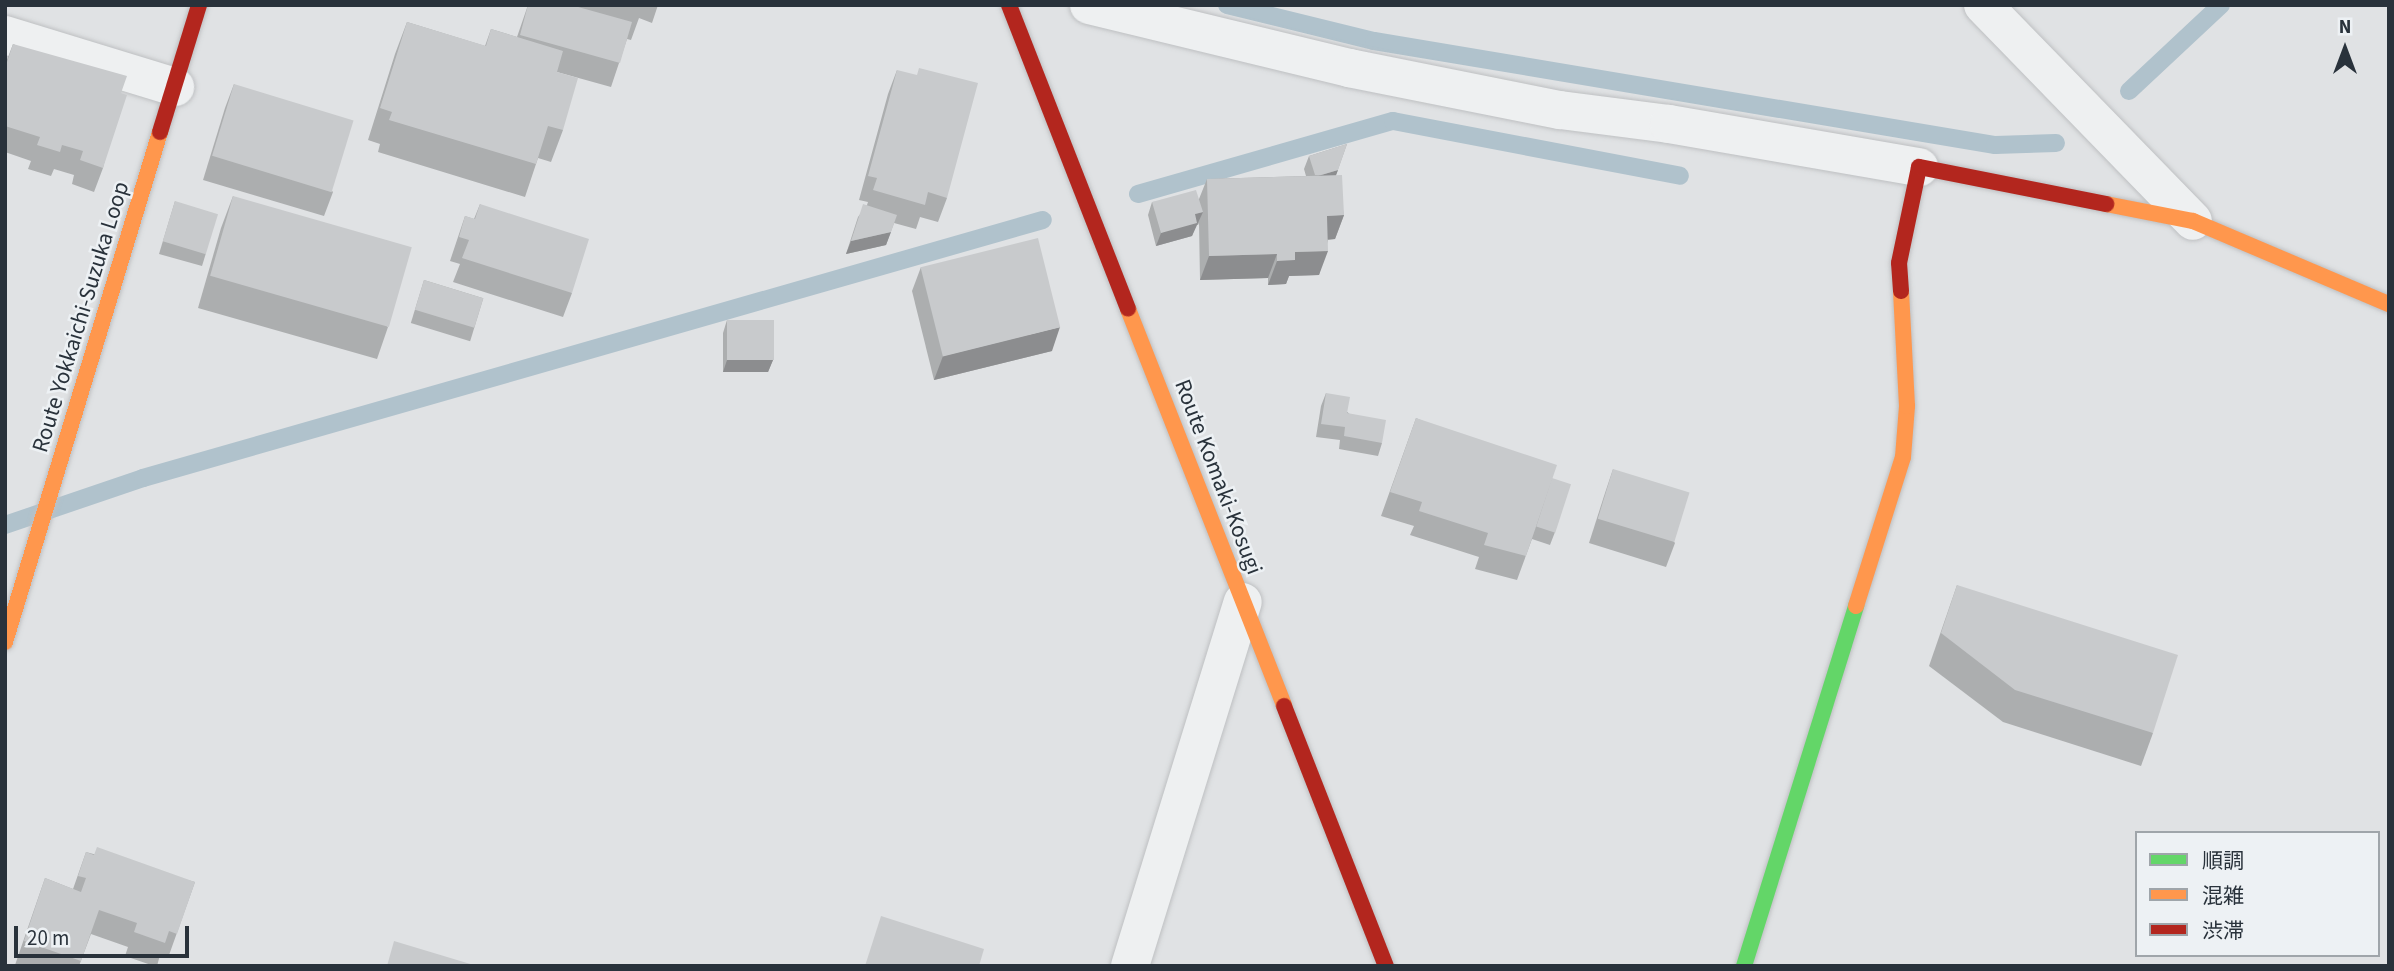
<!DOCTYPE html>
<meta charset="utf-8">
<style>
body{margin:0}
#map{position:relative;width:2394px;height:971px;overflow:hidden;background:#e0e2e4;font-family:"Source Sans 3","Noto Sans JP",sans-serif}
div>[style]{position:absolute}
.stream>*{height:18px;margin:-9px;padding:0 9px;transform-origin:9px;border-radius:9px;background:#b0c2cc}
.roads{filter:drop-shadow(0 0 2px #bec0c2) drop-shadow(0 0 2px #bec0c2)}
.street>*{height:38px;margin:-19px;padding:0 19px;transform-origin:19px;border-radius:19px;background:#eef0f1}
.fast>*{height:16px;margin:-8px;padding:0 8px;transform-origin:8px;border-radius:8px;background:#63d668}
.slow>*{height:16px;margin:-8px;padding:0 8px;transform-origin:8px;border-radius:8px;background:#ff974d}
.jam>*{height:16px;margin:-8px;padding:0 8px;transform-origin:8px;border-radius:8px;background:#b3261e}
.wall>*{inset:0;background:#acaeaf;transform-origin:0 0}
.shaded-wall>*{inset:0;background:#8c8d8f}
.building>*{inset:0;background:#c8cacc;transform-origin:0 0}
span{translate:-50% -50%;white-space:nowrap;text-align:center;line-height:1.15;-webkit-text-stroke:5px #edf1f4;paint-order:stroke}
.street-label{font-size:23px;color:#29323b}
.frame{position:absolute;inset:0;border:7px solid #29323b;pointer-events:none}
.legend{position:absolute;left:2135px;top:831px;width:245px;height:126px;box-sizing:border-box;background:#edf1f4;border:2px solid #9fa5aa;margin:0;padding:9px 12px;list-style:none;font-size:21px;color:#29323b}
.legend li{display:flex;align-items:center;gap:14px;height:35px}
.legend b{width:35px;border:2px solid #9fa5aa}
.north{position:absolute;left:2310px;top:14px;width:70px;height:70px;-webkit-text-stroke:5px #edf1f4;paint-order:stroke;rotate:0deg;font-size:19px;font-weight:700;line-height:28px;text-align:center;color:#29323b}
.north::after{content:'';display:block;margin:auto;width:24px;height:32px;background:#29323b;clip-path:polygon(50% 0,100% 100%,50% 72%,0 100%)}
.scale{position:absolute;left:14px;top:926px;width:175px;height:32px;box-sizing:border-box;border:4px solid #29323b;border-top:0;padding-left:9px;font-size:21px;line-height:24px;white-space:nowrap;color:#29323b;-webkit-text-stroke:5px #edf1f4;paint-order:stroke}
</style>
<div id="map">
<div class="stream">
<i style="left:1227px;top:5px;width:151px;rotate:13.8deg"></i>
<i style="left:1374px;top:41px;width:630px;rotate:9.51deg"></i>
<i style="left:1995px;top:145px;width:61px;rotate:-1.9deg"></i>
<i style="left:2129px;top:91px;width:126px;rotate:-43.1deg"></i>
<i style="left:1138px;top:194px;width:265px;rotate:-16deg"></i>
<i style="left:1393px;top:121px;width:292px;rotate:10.8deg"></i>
<i style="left:5px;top:525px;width:146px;rotate:-18.8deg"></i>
<i style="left:143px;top:478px;width:936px;rotate:-16deg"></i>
</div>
<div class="roads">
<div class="street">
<i style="left:1089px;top:5px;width:268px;rotate:13.6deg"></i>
<i style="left:1349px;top:68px;width:215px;rotate:11.3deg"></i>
<i style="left:1560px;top:110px;width:110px;rotate:7.3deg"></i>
<i style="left:1669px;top:124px;width:254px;rotate:9.8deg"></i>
<i style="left:1983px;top:5px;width:301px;rotate:45.8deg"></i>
<i style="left:5px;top:35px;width:178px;rotate:17deg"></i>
<i style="left:1130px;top:966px;width:381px;rotate:-72.8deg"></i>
</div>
<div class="fast">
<i style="left:1744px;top:966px;width:377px;rotate:-72.7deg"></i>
</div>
<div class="slow">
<i style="left:2106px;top:204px;width:89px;rotate:11.1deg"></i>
<i style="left:2193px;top:221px;width:213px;rotate:23deg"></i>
<i style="left:1128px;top:309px;width:427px;rotate:68.5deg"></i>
<i style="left:1856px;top:606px;width:156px;rotate:-72.5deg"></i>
<i style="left:1903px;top:457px;width:51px;rotate:-85.5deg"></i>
<i style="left:1907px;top:406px;width:115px;rotate:-93deg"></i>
<i style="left:5px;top:642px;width:533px;rotate:-73.09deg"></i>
</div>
<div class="jam">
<i style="left:1009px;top:5px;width:326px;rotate:68.6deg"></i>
<i style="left:160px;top:132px;width:133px;rotate:-72.9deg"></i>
<i style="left:1901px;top:291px;width:28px;rotate:-94deg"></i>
<i style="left:1899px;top:263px;width:98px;rotate:-78.2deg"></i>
<i style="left:1919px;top:167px;width:191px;rotate:11.2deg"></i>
<i style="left:1284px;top:706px;width:279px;rotate:68.6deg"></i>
</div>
</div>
<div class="wall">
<i style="clip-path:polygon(528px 5px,658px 5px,652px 23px,639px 18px,631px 40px,627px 39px,611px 87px,557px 72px,563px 130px,551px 162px,538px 158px,525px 197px,378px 152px,380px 144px,368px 140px,395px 54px,407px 22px,485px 46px,491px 29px,517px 37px)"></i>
<i style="clip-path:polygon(13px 44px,121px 93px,103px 168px,94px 192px,72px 184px,74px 175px,54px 169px,51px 176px,28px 169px,31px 161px,5px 152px,5px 65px)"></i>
<i style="clip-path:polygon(897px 70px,947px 198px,938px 222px,920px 217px,916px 229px,894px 223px,886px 245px,846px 254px,858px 217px,867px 205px,868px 202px,859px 200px,888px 94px)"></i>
<i style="clip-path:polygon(234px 84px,333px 192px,324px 216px,203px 180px,225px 108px)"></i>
<i style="clip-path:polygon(1347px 144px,1336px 175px,1344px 215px,1335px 239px,1328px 240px,1319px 275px,1289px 276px,1286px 284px,1268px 285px,1268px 278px,1200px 280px,1199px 223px,1198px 225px,1196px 225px,1192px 236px,1156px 246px,1148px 215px,1152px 202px,1199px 199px,1207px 179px,1306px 176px,1304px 169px,1309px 156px)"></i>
<i style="clip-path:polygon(233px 196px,388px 327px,377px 359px,198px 308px,221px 228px)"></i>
<i style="clip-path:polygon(175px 201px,206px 253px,202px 266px,159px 254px)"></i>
<i style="clip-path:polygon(480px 204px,572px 293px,563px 317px,453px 282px,460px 264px,450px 261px,465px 216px,474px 219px)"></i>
<i style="clip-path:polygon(921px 267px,1052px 351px,934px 380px,912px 291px)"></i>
<i style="left:424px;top:280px;width:62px;height:45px;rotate:17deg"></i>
<i style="clip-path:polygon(727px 320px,773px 360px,768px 372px,723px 372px,723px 333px)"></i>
<i style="clip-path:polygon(1326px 393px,1382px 443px,1378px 456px,1339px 449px,1340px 440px,1316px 437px,1321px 406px)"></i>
<i style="clip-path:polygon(1416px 418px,1552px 478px,1555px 532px,1550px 545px,1532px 539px,1517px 580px,1475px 569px,1479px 557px,1410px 535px,1414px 526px,1381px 516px)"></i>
<i style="clip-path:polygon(1613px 469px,1675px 543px,1666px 567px,1589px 543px,1605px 493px)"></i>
<i style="clip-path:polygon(1957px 585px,2153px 733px,2141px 766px,2003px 722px,1929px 666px)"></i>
<i style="clip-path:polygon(86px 852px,195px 882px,168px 958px,160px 955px,157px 966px,154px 966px,125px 956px,128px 947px,91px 934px,79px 966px,18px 966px,15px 965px,45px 878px,73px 889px)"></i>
</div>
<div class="shaded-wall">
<i style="clip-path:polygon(1338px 170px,1333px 183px,1315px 177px)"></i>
<i style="clip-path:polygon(1203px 212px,1192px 236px,1156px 246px,1161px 233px,1195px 214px)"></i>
<i style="clip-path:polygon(1344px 215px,1335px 239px,1319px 240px,1327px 216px)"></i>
<i style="clip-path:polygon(891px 232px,886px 245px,846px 254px,851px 241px)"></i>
<i style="clip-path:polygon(1328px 251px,1319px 275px,1289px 276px,1286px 284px,1268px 285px,1277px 261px,1295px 252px)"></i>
<i style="clip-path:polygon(1277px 254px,1268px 278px,1200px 280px,1209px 256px)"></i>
<i style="clip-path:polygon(1060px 327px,1052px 351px,934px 380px,943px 356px)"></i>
<i style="clip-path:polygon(727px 360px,773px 360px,768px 372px,723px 372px)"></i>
</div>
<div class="building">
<i style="clip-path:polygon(528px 5px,571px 5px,632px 22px,620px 63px,520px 35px)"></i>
<i style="clip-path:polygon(407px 22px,486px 46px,491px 29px,563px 51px,557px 72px,578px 78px,563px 130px,548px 126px,536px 164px,389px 120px,392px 112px,380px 108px)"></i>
<i style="clip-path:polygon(13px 44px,127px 76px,121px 93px,127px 95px,103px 168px,80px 160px,83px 151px,62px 145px,60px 152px,37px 145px,40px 137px,5px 126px,5px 68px)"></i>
<i style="clip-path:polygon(919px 68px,978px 83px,947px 198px,928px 192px,925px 205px,873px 190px,877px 178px,868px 176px,897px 70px,917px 75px)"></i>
<i style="left:234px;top:84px;width:125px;height:75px;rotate:17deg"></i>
<i style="clip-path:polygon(1347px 144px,1338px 170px,1321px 175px,1315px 175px,1309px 156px)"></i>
<i style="clip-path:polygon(1342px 175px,1344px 215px,1327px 216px,1328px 251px,1295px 252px,1295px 260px,1277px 261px,1277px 254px,1209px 256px,1207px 179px)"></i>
<i style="clip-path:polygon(1196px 190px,1203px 212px,1195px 214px,1197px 223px,1161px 233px,1152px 202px)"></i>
<i style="left:233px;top:196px;width:186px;height:83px;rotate:16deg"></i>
<i style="left:175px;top:201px;width:45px;height:42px;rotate:17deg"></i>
<i style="clip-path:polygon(480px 204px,589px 239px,572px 293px,462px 258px,469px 240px,459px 237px,465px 216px,475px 219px)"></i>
<i style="clip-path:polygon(863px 204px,897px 215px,891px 232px,851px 241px)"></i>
<i style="left:1038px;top:238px;width:92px;height:121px;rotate:76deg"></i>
<i style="left:424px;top:280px;width:62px;height:31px;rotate:17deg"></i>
<i style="left:727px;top:320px;width:47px;height:40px"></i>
<i style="clip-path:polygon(1326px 393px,1350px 397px,1347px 413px,1386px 420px,1382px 443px,1344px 436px,1345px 427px,1321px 424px)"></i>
<i style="clip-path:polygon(1416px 418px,1557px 465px,1526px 556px,1484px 545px,1488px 533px,1419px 511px,1422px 502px,1390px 492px)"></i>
<i style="left:1613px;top:469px;width:80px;height:52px;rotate:17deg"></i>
<i style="left:1552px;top:478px;width:20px;height:51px;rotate:18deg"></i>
<i style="clip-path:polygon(1957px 585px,2178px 655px,2153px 733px,2015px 690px,1941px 633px)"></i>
<i style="clip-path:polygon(97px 847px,195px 882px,177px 934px,169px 931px,165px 943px,134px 932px,137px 923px,99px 910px,81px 961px,24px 941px,45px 878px,81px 892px,86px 878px,78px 876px,86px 852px,94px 855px)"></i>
<i style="clip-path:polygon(881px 916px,984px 949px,979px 966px,865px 966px)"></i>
<i style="clip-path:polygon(394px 941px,477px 966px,387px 966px)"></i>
</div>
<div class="street-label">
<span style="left:81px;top:317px;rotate:-73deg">Route Yokkaichi-Suzuka Loop</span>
<span style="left:1218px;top:477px;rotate:69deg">Route Komaki-Kosugi</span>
</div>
<div class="frame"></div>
<ul class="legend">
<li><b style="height:9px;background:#63d668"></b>順調</li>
<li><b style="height:9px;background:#ff974d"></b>混雑</li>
<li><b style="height:9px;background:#b3261e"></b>渋滞</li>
</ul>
<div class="north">N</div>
<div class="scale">20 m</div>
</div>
